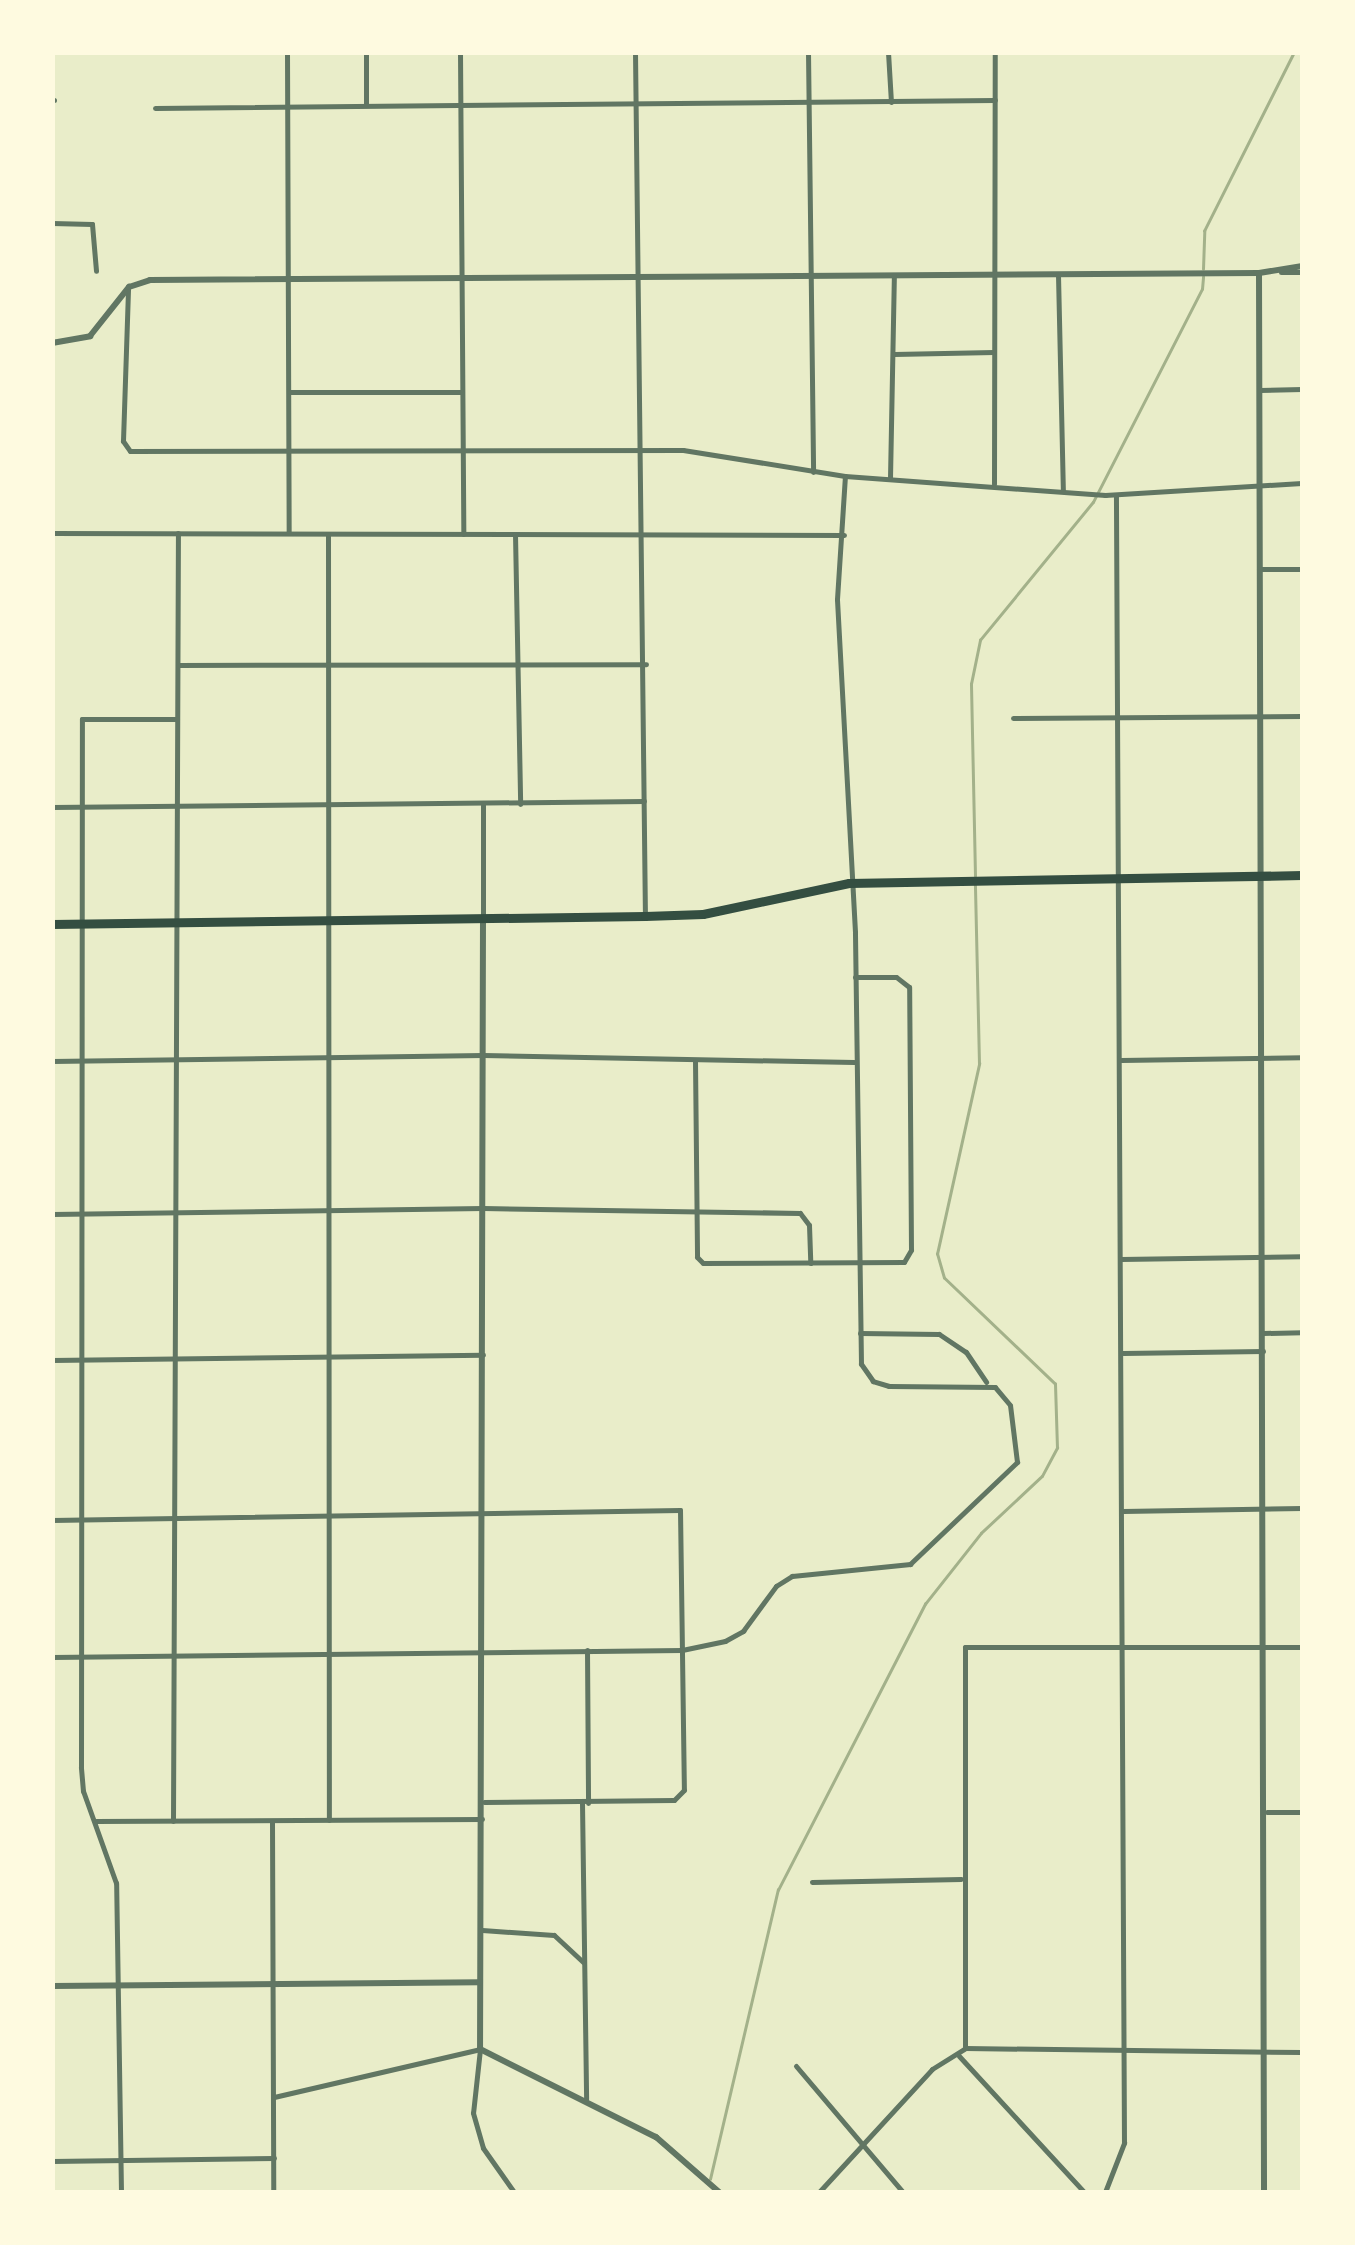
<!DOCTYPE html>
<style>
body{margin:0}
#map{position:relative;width:1355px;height:2245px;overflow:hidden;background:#e9edc9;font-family:"Asap Condensed",sans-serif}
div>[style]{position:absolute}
.stream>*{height:2.5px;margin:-1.25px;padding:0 1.25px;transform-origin:1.25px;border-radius:1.25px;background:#a3b18a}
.minor>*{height:5px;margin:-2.5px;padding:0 2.5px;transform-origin:2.5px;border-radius:2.5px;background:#617663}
.tertiary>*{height:6px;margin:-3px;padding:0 3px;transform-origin:3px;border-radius:3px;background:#617663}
.primary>*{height:9px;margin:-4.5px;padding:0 4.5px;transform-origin:4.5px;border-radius:4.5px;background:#344e41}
span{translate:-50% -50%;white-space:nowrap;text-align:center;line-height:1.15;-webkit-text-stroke:9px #fefae0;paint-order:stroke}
.frame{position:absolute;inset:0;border:55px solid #fefae0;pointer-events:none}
</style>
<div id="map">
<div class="stream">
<i style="left:1203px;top:269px;width:38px;rotate:-88deg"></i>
<i style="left:1204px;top:231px;width:200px;rotate:-63.3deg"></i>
<i style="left:975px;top:876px;width:192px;rotate:-91.2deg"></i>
<i style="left:971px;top:684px;width:45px;rotate:-78.4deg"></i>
<i style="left:980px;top:640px;width:178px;rotate:-50.7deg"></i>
<i style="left:1093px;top:502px;width:239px;rotate:-62.9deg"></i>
<i style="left:1202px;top:289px;width:12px;rotate:-85deg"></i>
<i style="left:710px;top:2179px;width:297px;rotate:-76.8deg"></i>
<i style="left:778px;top:1890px;width:322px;rotate:-62.8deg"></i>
<i style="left:925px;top:1604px;width:90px;rotate:-51.7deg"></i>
<i style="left:981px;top:1533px;width:83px;rotate:-43.1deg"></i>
<i style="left:1042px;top:1476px;width:32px;rotate:-62deg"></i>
<i style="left:1057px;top:1448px;width:64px;rotate:-91.8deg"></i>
<i style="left:1055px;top:1384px;width:153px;rotate:-136.3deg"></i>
<i style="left:944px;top:1278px;width:25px;rotate:-106deg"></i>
<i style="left:937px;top:1254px;width:195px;rotate:-77.5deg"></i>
<i style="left:979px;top:1064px;width:180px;rotate:-91.3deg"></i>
</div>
<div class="minor">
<i style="left:287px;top:52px;width:481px;rotate:89.8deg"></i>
<i style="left:366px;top:52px;width:52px;rotate:90deg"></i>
<i style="left:460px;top:52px;width:482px;rotate:89.6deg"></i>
<i style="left:635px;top:52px;width:862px;rotate:89.34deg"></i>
<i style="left:808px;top:52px;width:420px;rotate:89.3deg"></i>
<i style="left:888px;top:52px;width:50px;rotate:86.6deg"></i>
<i style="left:52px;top:100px;width:2px"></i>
<i style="left:155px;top:108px;width:840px;rotate:-0.55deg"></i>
<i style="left:52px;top:223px;width:40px;rotate:1.4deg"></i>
<i style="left:92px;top:224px;width:47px;rotate:85.1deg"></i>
<i style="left:1281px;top:272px;width:21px"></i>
<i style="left:1058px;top:275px;width:216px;rotate:88.7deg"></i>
<i style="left:128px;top:290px;width:151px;rotate:91.9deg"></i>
<i style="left:123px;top:441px;width:12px;rotate:55deg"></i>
<i style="left:130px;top:451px;width:553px;rotate:-0.1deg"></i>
<i style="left:683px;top:450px;width:164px;rotate:9.1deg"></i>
<i style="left:845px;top:476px;width:261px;rotate:4.2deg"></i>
<i style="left:1105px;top:495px;width:197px;rotate:-3.5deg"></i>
<i style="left:894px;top:354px;width:100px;rotate:-1.1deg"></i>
<i style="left:1260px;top:390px;width:42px;rotate:-1.4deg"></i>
<i style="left:290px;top:392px;width:172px"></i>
<i style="left:890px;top:478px;width:201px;rotate:-88.9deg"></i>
<i style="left:994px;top:484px;width:432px;rotate:-89.9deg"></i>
<i style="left:52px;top:533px;width:792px;rotate:0.14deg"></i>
<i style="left:328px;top:534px;width:1286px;rotate:89.96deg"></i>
<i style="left:515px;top:534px;width:270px;rotate:88.9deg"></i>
<i style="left:1259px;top:569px;width:43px"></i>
<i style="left:178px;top:665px;width:468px;rotate:-0.1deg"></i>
<i style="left:1013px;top:718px;width:289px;rotate:-0.4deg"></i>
<i style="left:483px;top:805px;width:112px;rotate:90deg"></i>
<i style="left:52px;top:807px;width:592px;rotate:-0.58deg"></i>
<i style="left:1121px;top:1060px;width:181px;rotate:-0.9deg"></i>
<i style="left:52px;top:1061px;width:431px;rotate:-0.8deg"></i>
<i style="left:483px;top:1055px;width:371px;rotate:1.1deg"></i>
<i style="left:695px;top:1061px;width:196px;rotate:89.4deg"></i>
<i style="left:697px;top:1257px;width:8px;rotate:45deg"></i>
<i style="left:703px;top:1263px;width:201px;rotate:-0.3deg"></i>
<i style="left:904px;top:1262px;width:14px;rotate:-60deg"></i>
<i style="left:911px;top:1250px;width:263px;rotate:-90.4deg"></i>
<i style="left:909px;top:987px;width:16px;rotate:-142deg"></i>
<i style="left:896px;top:977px;width:41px;rotate:180deg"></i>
<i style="left:52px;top:1214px;width:431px;rotate:-0.8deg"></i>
<i style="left:483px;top:1208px;width:317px;rotate:0.9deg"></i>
<i style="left:800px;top:1213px;width:15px;rotate:53deg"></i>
<i style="left:809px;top:1225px;width:38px;rotate:88deg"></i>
<i style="left:1121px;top:1259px;width:181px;rotate:-0.9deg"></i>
<i style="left:860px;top:1333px;width:79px;rotate:0.7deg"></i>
<i style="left:939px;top:1334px;width:32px;rotate:34deg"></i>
<i style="left:966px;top:1352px;width:36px;rotate:56deg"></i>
<i style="left:1263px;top:1333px;width:39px;rotate:-1deg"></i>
<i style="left:1123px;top:1353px;width:140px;rotate:-0.8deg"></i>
<i style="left:52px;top:1360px;width:431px;rotate:-0.7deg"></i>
<i style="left:1123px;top:1511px;width:179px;rotate:-1deg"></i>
<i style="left:52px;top:1520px;width:628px;rotate:-0.91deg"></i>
<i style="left:680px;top:1510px;width:280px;rotate:89.2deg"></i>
<i style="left:684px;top:1790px;width:14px;rotate:135deg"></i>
<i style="left:674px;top:1800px;width:190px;rotate:179.4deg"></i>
<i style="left:587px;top:1650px;width:153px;rotate:89.6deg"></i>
<i style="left:52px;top:1657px;width:630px;rotate:-0.64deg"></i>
<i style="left:682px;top:1650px;width:44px;rotate:-11.8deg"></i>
<i style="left:725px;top:1641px;width:21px;rotate:-29deg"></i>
<i style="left:743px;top:1631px;width:56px;rotate:-53.7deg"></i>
<i style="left:776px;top:1586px;width:19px;rotate:-32deg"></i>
<i style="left:792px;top:1576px;width:119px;rotate:-5.8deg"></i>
<i style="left:910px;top:1564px;width:148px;rotate:-43.6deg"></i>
<i style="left:1017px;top:1462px;width:57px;rotate:-97deg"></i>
<i style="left:1010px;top:1405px;width:23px;rotate:-130deg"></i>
<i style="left:995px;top:1387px;width:106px;rotate:-179.5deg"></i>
<i style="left:889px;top:1386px;width:17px;rotate:-163deg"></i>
<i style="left:873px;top:1381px;width:21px;rotate:-125deg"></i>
<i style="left:861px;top:1364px;width:432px;rotate:-90.8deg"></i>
<i style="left:855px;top:932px;width:333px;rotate:-93.1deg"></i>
<i style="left:837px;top:599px;width:123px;rotate:-86.3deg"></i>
<i style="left:582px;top:1803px;width:296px;rotate:89.2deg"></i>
<i style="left:1267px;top:1812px;width:35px"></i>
<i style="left:96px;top:1821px;width:386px;rotate:-0.3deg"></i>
<i style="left:173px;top:1821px;width:1288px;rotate:-89.78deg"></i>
<i style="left:272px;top:1822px;width:370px;rotate:89.8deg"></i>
<i style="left:812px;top:1882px;width:149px;rotate:-1.2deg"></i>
<i style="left:482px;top:1930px;width:72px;rotate:4deg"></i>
<i style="left:554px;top:1935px;width:40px;rotate:43deg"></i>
<i style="left:965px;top:2048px;width:337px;rotate:0.7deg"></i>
<i style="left:959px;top:2056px;width:185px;rotate:47.4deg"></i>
<i style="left:796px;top:2066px;width:165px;rotate:49.7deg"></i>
<i style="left:274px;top:2097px;width:212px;rotate:-13.1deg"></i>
<i style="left:480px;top:2049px;width:64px;rotate:96.2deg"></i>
<i style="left:473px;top:2113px;width:36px;rotate:74deg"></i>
<i style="left:483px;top:2148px;width:54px;rotate:54.8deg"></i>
<i style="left:52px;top:2161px;width:222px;rotate:-0.8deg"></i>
<i style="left:121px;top:2192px;width:309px;rotate:-90.9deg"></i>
<i style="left:116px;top:1883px;width:98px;rotate:-109.7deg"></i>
<i style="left:83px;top:1791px;width:24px;rotate:-95deg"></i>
<i style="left:81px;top:1767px;width:1048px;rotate:-89.95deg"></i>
<i style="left:82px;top:719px;width:95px"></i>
<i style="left:819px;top:2192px;width:167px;rotate:-47.4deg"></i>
<i style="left:932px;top:2069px;width:39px;rotate:-32deg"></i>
<i style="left:965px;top:2048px;width:401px;rotate:-90deg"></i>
<i style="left:965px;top:1647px;width:337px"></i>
<i style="left:1105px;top:2192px;width:53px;rotate:-68.8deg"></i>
<i style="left:1124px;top:2143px;width:1648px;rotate:-90.28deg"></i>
</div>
<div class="tertiary">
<i style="left:1259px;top:273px;width:1919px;rotate:89.85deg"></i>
<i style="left:52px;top:343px;width:39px;rotate:-10deg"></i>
<i style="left:90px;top:336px;width:63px;rotate:-51.5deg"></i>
<i style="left:129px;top:287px;width:22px;rotate:-18deg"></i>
<i style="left:150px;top:280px;width:1109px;rotate:-0.36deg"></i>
<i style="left:1259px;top:273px;width:44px;rotate:-9.2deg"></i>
<i style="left:483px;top:918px;width:1131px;rotate:90.15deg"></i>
<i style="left:480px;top:2049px;width:197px;rotate:26.6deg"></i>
<i style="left:656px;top:2137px;width:84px;rotate:41.1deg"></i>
<i style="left:52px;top:1986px;width:428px;rotate:-0.5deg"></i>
</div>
<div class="primary">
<i style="left:52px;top:924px;width:593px;rotate:-0.77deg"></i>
<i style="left:645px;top:916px;width:58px;rotate:-2deg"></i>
<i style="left:703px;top:914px;width:149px;rotate:-12deg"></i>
<i style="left:849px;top:883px;width:453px;rotate:-1deg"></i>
</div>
<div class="frame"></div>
</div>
